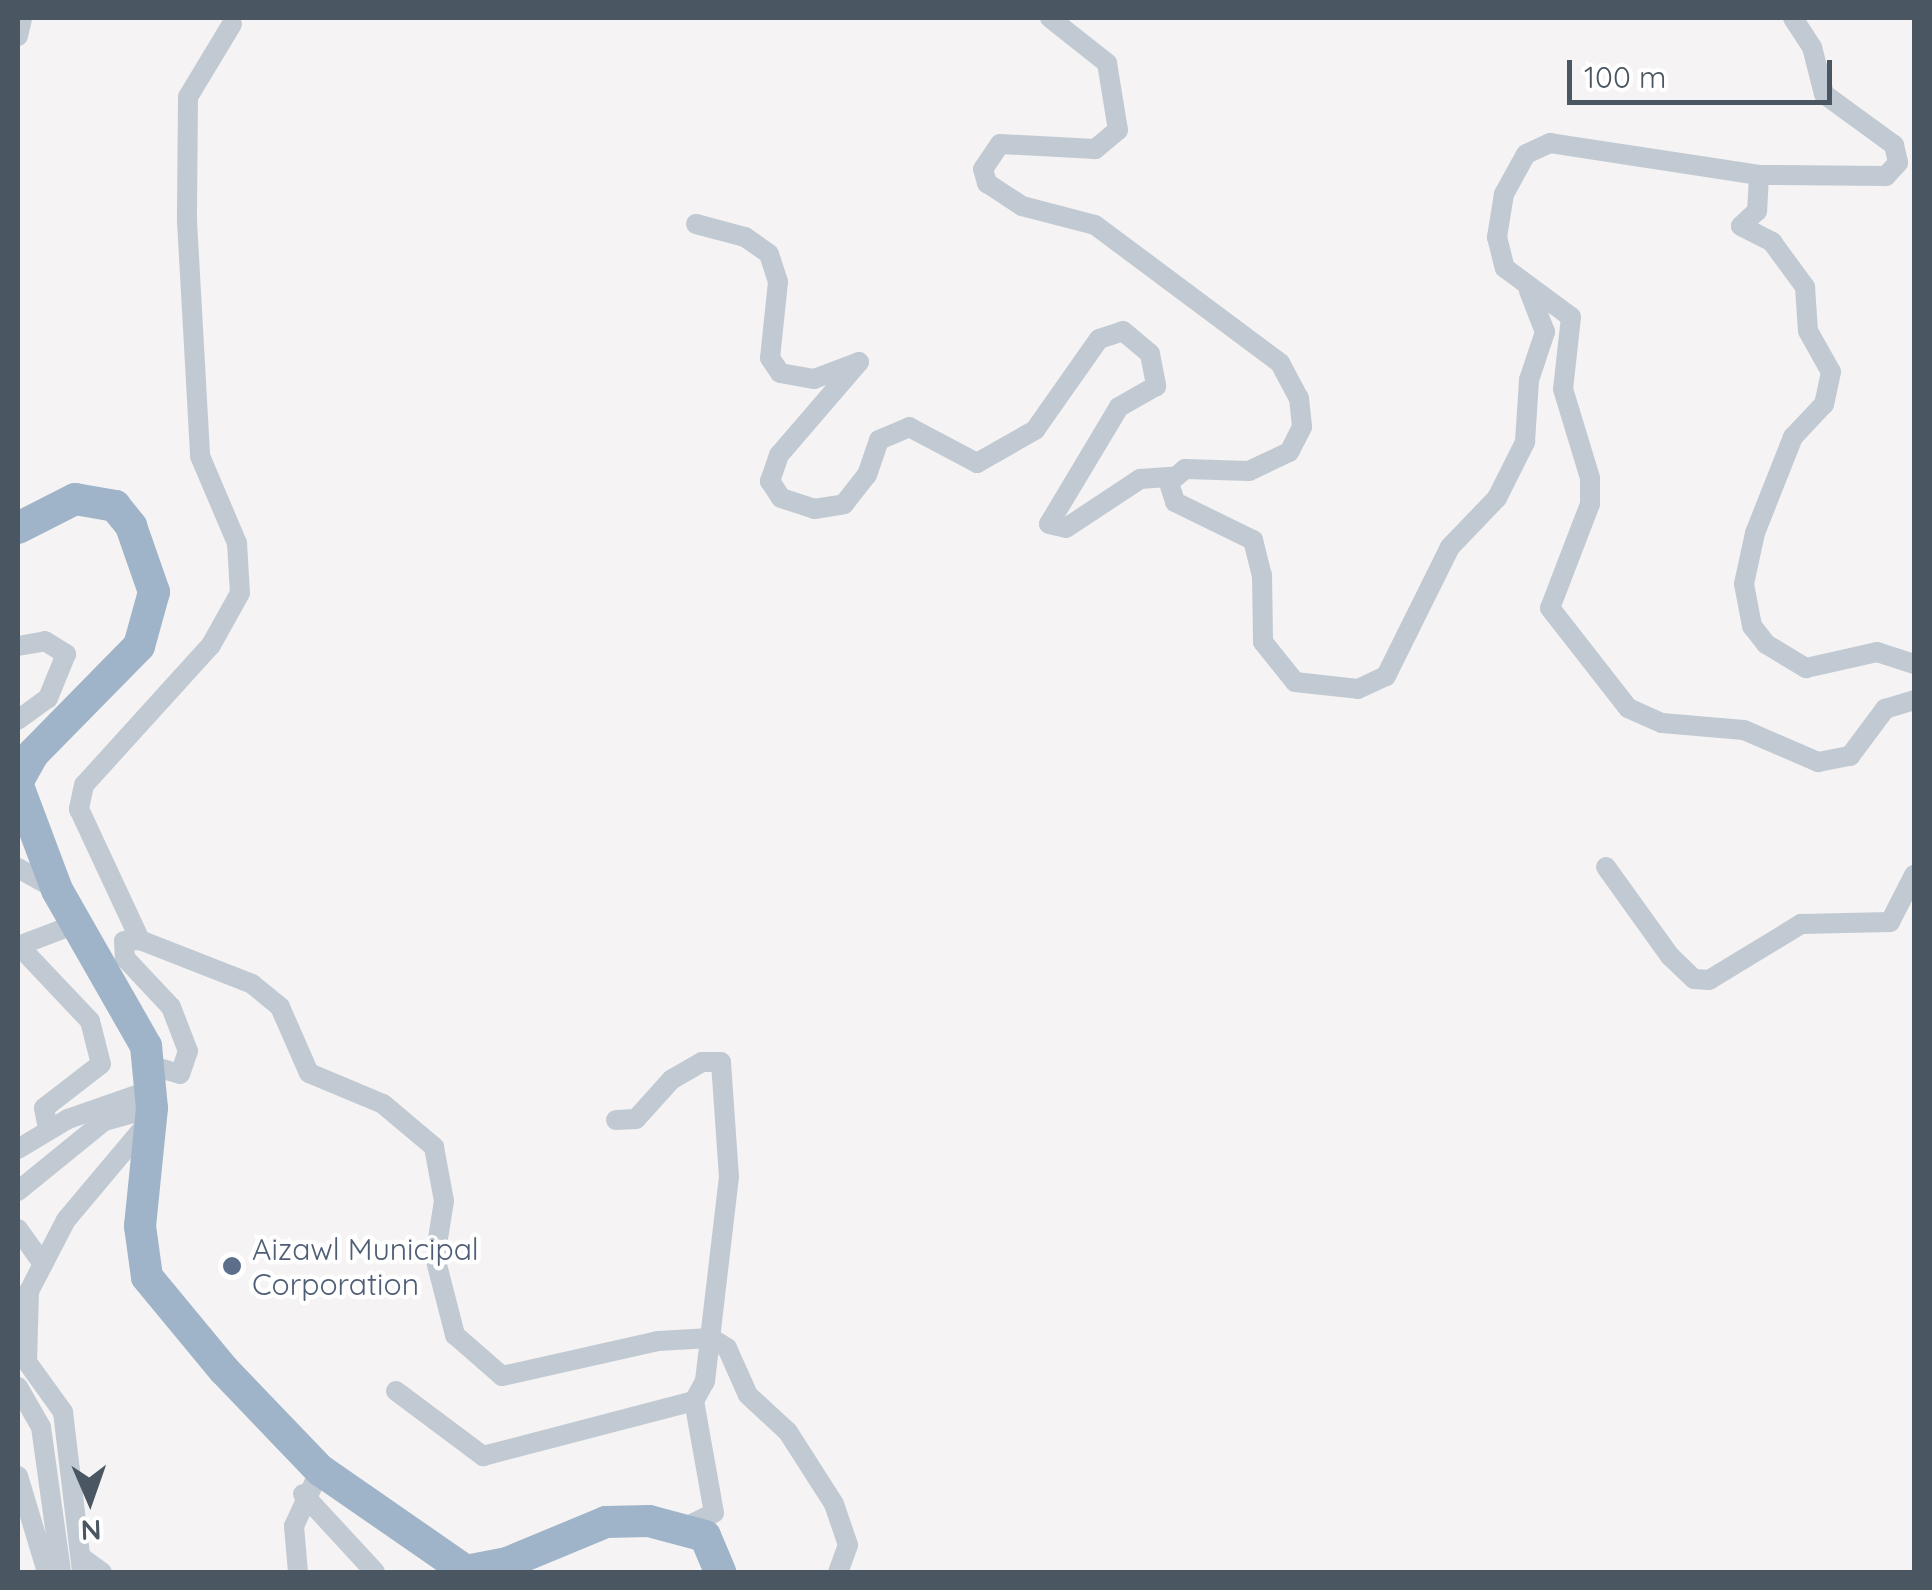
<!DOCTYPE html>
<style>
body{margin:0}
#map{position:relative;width:1932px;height:1590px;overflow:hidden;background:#f5f3f3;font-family:Quicksand,sans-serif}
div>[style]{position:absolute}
.minor>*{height:20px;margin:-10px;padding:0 10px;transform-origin:10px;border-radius:10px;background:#c1cad2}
.trunk>*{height:32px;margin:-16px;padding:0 16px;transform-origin:16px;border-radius:16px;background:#9fb4c9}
.dots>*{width:28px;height:28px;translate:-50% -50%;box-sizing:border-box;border:5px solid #fff;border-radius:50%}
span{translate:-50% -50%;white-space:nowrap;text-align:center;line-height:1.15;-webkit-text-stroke:9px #fff;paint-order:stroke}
.service-label{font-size:30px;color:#4e5e75}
.left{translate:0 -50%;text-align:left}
.frame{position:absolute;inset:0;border:20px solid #4a5661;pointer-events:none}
.north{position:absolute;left:40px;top:1450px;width:100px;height:100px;-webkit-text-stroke:8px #fff;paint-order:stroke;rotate:178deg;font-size:28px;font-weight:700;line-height:40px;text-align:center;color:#4a5661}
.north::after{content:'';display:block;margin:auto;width:35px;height:45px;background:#4a5661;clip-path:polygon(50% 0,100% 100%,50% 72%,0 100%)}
.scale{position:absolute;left:1567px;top:60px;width:265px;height:45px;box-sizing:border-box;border:5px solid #4a5661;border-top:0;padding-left:12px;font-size:30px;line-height:35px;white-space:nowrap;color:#4a5661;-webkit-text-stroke:8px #fff;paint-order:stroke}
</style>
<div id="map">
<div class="minor">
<i style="left:1050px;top:18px;width:73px;rotate:38.3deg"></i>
<i style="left:1107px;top:63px;width:68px;rotate:80.7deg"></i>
<i style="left:1118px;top:130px;width:30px;rotate:140deg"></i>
<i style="left:1095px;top:149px;width:95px;rotate:-177deg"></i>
<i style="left:1000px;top:144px;width:30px;rotate:124deg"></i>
<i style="left:983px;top:169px;width:15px;rotate:74deg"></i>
<i style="left:987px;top:183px;width:42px;rotate:33.3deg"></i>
<i style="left:1022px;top:206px;width:75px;rotate:14.6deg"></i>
<i style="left:1095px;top:225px;width:231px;rotate:36.7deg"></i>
<i style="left:1280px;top:363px;width:40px;rotate:62deg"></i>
<i style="left:1299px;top:398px;width:29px;rotate:84deg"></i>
<i style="left:1302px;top:427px;width:28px;rotate:117deg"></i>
<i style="left:1289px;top:452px;width:44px;rotate:154.6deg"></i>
<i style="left:1249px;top:471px;width:64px;rotate:-178.2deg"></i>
<i style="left:1185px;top:469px;width:21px;rotate:139deg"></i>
<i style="left:1169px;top:483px;width:20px;rotate:72deg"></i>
<i style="left:1175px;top:502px;width:87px;rotate:26deg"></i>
<i style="left:1253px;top:540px;width:36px;rotate:76deg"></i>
<i style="left:1262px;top:575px;width:67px;rotate:89.1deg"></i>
<i style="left:1263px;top:642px;width:51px;rotate:51.3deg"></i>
<i style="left:1295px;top:682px;width:63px;rotate:6.3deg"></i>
<i style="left:1358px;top:689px;width:31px;rotate:-25deg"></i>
<i style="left:1386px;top:676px;width:144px;rotate:-63.6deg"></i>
<i style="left:1450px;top:547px;width:68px;rotate:-46.2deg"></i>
<i style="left:1497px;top:498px;width:63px;rotate:-63.4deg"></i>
<i style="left:1525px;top:442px;width:62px;rotate:-86.3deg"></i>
<i style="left:1529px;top:380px;width:51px;rotate:-71.6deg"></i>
<i style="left:1545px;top:332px;width:44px;rotate:-111.3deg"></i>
<i style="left:1793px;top:18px;width:35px;rotate:57deg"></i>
<i style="left:1812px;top:47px;width:49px;rotate:75.7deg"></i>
<i style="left:1824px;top:94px;width:87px;rotate:36.1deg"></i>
<i style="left:1894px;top:145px;width:18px;rotate:77deg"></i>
<i style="left:1898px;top:163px;width:18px;rotate:133deg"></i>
<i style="left:1886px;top:176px;width:127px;rotate:-179.5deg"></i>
<i style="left:1759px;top:175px;width:211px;rotate:-171.3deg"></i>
<i style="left:1550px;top:143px;width:26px;rotate:155deg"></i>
<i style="left:1526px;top:154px;width:46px;rotate:118.8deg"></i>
<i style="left:1504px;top:194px;width:44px;rotate:99.2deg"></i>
<i style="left:1497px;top:237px;width:32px;rotate:76deg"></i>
<i style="left:1505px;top:268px;width:82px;rotate:36.6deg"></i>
<i style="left:1571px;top:317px;width:72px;rotate:96.3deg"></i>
<i style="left:1563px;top:389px;width:93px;rotate:73.1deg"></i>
<i style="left:1590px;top:478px;width:26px;rotate:90deg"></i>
<i style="left:1590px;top:504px;width:111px;rotate:111deg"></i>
<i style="left:1550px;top:608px;width:127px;rotate:52deg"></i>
<i style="left:1628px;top:708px;width:37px;rotate:24deg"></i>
<i style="left:1662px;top:723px;width:82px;rotate:4.9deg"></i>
<i style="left:1744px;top:730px;width:81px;rotate:23.4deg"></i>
<i style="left:1818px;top:762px;width:33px;rotate:-11deg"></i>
<i style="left:1850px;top:756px;width:59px;rotate:-53.3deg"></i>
<i style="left:1885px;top:709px;width:30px;rotate:-17deg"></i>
<i style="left:232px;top:24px;width:85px;rotate:121.1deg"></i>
<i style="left:188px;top:97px;width:124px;rotate:90.5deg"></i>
<i style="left:187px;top:221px;width:235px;rotate:86.8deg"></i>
<i style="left:200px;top:456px;width:95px;rotate:67deg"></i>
<i style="left:237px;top:543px;width:50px;rotate:86.6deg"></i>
<i style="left:240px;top:593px;width:60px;rotate:119.1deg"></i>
<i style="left:211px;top:645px;width:189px;rotate:132.2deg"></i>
<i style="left:84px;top:785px;width:25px;rotate:102deg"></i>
<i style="left:79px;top:809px;width:145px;rotate:65deg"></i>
<i style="left:140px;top:940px;width:120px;rotate:21.4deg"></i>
<i style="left:252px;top:984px;width:36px;rotate:39deg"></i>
<i style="left:280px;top:1007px;width:72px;rotate:66.3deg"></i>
<i style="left:309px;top:1073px;width:80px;rotate:22.7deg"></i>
<i style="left:383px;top:1104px;width:67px;rotate:40.1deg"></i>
<i style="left:434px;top:1147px;width:55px;rotate:79.5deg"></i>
<i style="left:444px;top:1201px;width:57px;rotate:99.1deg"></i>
<i style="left:435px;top:1257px;width:81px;rotate:75.6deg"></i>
<i style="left:455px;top:1335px;width:62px;rotate:41.1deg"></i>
<i style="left:502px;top:1376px;width:160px;rotate:-12.6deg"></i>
<i style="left:658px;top:1341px;width:53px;rotate:-3.2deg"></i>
<i style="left:711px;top:1338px;width:19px;rotate:32deg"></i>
<i style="left:727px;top:1348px;width:51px;rotate:65.9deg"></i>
<i style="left:748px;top:1395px;width:54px;rotate:42.8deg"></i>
<i style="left:788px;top:1432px;width:85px;rotate:57.4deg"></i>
<i style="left:834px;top:1504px;width:43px;rotate:71.1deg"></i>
<i style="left:848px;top:1545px;width:29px;rotate:110deg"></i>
<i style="left:18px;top:36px;width:18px;rotate:-77deg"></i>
<i style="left:1759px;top:175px;width:36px;rotate:93deg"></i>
<i style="left:1757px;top:211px;width:22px;rotate:137deg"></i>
<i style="left:1741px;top:226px;width:35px;rotate:27deg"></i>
<i style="left:1772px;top:242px;width:56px;rotate:53.7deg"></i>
<i style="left:1805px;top:287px;width:44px;rotate:86.1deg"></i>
<i style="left:1808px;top:331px;width:47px;rotate:60.7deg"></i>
<i style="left:1831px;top:372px;width:33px;rotate:102deg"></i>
<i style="left:1824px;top:404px;width:45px;rotate:133.2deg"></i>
<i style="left:1793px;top:437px;width:103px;rotate:111.6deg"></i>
<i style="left:1755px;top:533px;width:52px;rotate:102.2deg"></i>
<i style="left:1744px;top:584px;width:43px;rotate:79.2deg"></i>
<i style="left:1752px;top:626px;width:23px;rotate:52deg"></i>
<i style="left:1766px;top:644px;width:47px;rotate:31deg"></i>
<i style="left:1806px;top:668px;width:73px;rotate:-12.7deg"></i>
<i style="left:1877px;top:652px;width:39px;rotate:18deg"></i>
<i style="left:696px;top:224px;width:51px;rotate:14.9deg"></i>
<i style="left:745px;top:237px;width:29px;rotate:35deg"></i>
<i style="left:769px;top:254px;width:29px;rotate:72deg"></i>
<i style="left:778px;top:282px;width:76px;rotate:96deg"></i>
<i style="left:770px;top:358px;width:18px;rotate:56deg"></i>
<i style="left:780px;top:373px;width:35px;rotate:10deg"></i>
<i style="left:814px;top:379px;width:48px;rotate:-20.7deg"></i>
<i style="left:859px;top:362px;width:123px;rotate:130.7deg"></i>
<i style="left:779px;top:455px;width:28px;rotate:109deg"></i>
<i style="left:770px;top:481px;width:20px;rotate:57deg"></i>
<i style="left:781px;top:498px;width:35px;rotate:18deg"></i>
<i style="left:814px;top:509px;width:30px;rotate:-9deg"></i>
<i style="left:844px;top:504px;width:37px;rotate:-52deg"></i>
<i style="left:867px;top:475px;width:37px;rotate:-71deg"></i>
<i style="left:879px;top:440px;width:33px;rotate:-23deg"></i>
<i style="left:909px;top:427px;width:77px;rotate:27.9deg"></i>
<i style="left:977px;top:463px;width:67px;rotate:-29.6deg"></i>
<i style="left:1035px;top:430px;width:111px;rotate:-54.9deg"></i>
<i style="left:1099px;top:339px;width:25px;rotate:-18deg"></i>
<i style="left:1123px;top:331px;width:35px;rotate:40deg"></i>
<i style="left:1150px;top:354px;width:33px;rotate:79deg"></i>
<i style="left:1156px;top:386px;width:43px;rotate:150.4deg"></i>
<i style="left:1119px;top:407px;width:136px;rotate:120.9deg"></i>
<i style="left:1049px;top:524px;width:17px;rotate:13deg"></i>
<i style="left:1066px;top:528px;width:89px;rotate:-33.5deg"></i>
<i style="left:1140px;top:479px;width:32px;rotate:-4deg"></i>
<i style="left:18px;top:646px;width:27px;rotate:-10deg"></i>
<i style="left:45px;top:641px;width:25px;rotate:32deg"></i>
<i style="left:66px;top:654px;width:48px;rotate:112.2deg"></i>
<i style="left:48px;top:698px;width:37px;rotate:144deg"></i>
<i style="left:1606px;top:867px;width:110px;rotate:54.3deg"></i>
<i style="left:1670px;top:956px;width:33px;rotate:44deg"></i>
<i style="left:1694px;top:979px;width:15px;rotate:4deg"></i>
<i style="left:1709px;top:980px;width:108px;rotate:-31.3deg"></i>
<i style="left:1801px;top:924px;width:89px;rotate:-1.3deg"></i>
<i style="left:1890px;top:922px;width:53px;rotate:-62.9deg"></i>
<i style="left:18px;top:868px;width:45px;rotate:29.4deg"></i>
<i style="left:140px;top:940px;width:16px;rotate:176deg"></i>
<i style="left:124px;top:941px;width:17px;rotate:87deg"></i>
<i style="left:125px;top:958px;width:67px;rotate:46.8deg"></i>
<i style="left:171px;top:1007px;width:47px;rotate:68.9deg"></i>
<i style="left:188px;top:1051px;width:24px;rotate:109deg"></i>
<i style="left:180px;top:1074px;width:33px;rotate:-164deg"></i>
<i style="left:18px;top:946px;width:62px;rotate:-20.8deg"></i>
<i style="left:21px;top:948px;width:100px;rotate:46.6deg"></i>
<i style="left:90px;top:1021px;width:44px;rotate:75.7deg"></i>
<i style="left:101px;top:1064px;width:72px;rotate:142.3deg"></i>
<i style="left:44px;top:1108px;width:20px;rotate:79deg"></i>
<i style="left:18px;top:1149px;width:58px;rotate:-31deg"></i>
<i style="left:68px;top:1119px;width:88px;rotate:-19.3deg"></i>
<i style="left:18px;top:1191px;width:111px;rotate:-39.1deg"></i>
<i style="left:104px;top:1121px;width:50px;rotate:-15.2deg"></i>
<i style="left:18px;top:1229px;width:43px;rotate:54.5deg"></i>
<i style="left:29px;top:1291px;width:71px;rotate:91.6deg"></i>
<i style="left:27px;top:1362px;width:62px;rotate:54.2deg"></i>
<i style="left:63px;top:1412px;width:161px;rotate:83.2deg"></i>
<i style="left:25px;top:1299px;width:89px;rotate:-62.6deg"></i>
<i style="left:66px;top:1220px;width:131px;rotate:-50deg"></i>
<i style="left:18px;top:1387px;width:46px;rotate:60.1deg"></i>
<i style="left:41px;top:1427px;width:146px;rotate:82.1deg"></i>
<i style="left:396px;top:1391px;width:109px;rotate:36.8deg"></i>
<i style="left:483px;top:1456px;width:218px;rotate:-14.6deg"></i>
<i style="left:694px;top:1401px;width:23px;rotate:-61deg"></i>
<i style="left:705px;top:1381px;width:205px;rotate:-83.3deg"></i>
<i style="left:729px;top:1177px;width:115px;rotate:-94deg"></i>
<i style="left:721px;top:1062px;width:19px;rotate:180deg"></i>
<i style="left:702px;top:1062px;width:34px;rotate:150deg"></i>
<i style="left:672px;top:1079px;width:54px;rotate:132deg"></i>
<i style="left:636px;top:1119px;width:20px;rotate:177deg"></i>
<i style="left:18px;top:1476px;width:100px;rotate:73.2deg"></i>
<i style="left:303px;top:1494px;width:106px;rotate:47.3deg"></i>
<i style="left:688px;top:1526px;width:29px;rotate:-27deg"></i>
<i style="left:714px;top:1513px;width:114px;rotate:-100.1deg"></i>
<i style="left:81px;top:1557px;width:26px;rotate:36deg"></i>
<i style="left:298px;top:1572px;width:46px;rotate:-95deg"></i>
<i style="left:294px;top:1526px;width:62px;rotate:-65.1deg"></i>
</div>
<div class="trunk">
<i style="left:18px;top:528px;width:64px;rotate:-27deg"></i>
<i style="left:75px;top:499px;width:41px;rotate:9.9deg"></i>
<i style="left:115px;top:506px;width:26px;rotate:51deg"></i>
<i style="left:131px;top:526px;width:70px;rotate:70.8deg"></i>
<i style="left:154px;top:592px;width:56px;rotate:105.5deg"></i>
<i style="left:139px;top:646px;width:151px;rotate:134.5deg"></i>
<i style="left:33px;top:754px;width:31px;rotate:119deg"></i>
<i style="left:18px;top:786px;width:111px;rotate:69.4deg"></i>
<i style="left:57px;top:890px;width:180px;rotate:60.3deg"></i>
<i style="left:146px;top:1046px;width:62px;rotate:84.5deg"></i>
<i style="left:152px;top:1108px;width:119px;rotate:95.8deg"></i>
<i style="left:140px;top:1226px;width:51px;rotate:82.2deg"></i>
<i style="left:147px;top:1277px;width:121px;rotate:50.4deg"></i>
<i style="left:224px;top:1370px;width:139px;rotate:46.2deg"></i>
<i style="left:320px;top:1470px;width:178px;rotate:34.7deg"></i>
<i style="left:466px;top:1571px;width:42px;rotate:-11deg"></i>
<i style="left:507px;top:1563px;width:107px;rotate:-22.5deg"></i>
<i style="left:606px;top:1522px;width:43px;rotate:-1.3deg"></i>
<i style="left:649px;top:1521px;width:58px;rotate:15deg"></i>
<i style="left:705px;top:1536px;width:39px;rotate:67deg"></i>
</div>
<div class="dots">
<i style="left:232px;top:1266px;background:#5c6f8a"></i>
</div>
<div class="service-label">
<span class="left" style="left:252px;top:1266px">Aizawl Municipal<br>Corporation</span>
</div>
<div class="frame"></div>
<div class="north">N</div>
<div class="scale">100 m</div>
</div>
